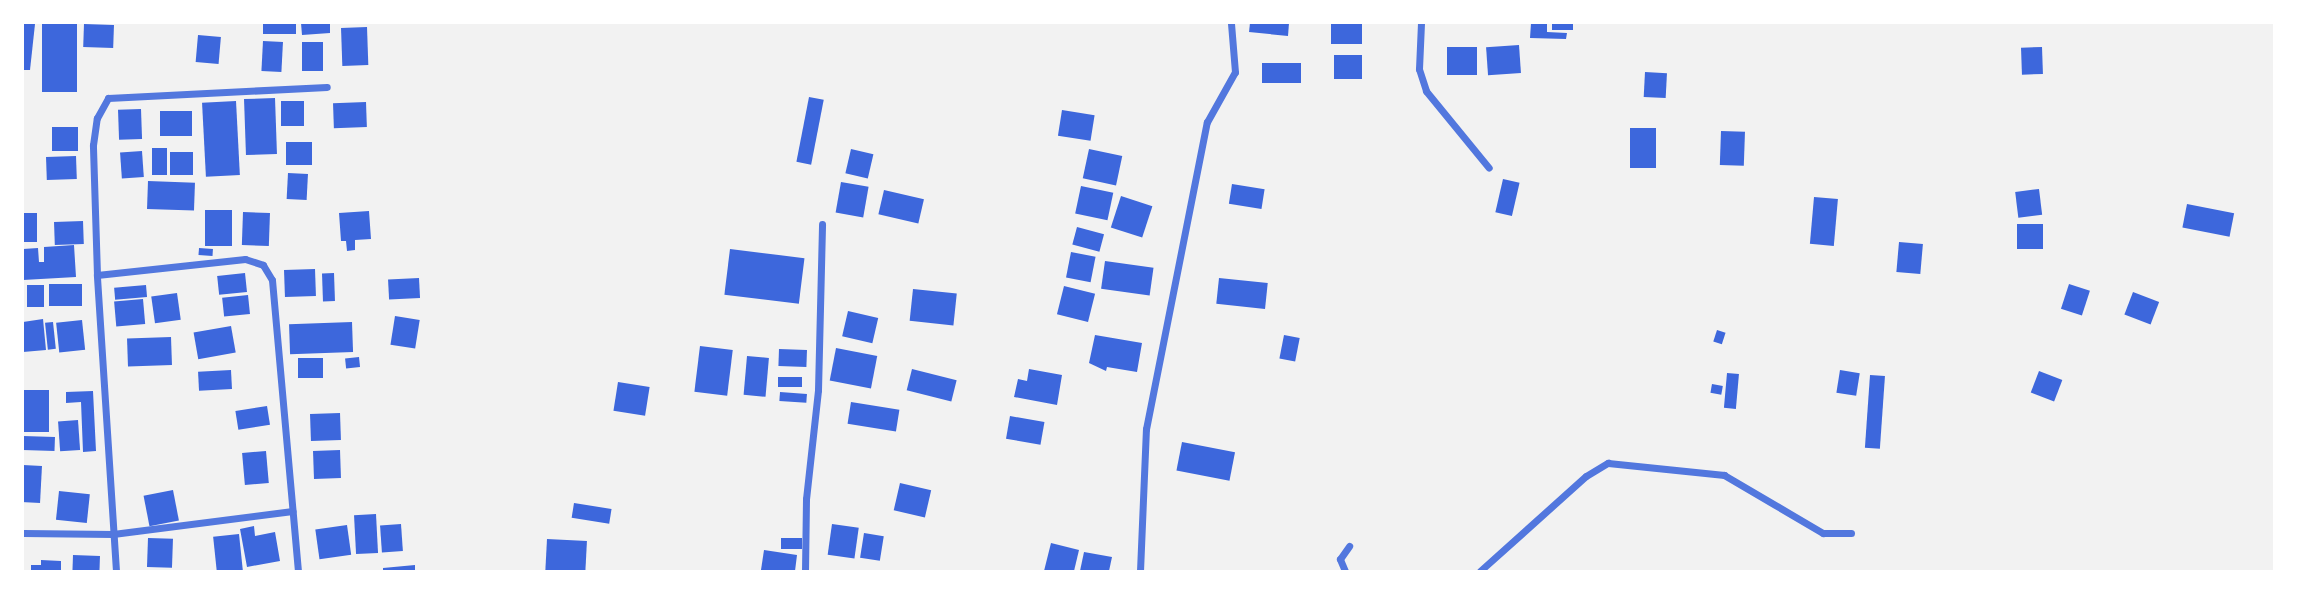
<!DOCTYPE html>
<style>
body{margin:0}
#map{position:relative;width:2297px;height:594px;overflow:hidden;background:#f2f2f2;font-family:Bitter,serif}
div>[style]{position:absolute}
.building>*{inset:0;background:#3d67dc;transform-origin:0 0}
.minor>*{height:7px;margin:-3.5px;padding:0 3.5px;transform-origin:3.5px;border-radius:3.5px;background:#5277de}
span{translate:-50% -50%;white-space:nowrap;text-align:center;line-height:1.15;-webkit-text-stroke:5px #fff;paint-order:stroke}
.frame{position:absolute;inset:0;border:24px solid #fff;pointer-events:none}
</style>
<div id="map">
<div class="building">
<i style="left:42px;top:23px;width:35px;height:69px"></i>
<i style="left:263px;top:23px;width:33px;height:11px"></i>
<i style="clip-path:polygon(301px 23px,330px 23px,330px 33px,302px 35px)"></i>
<i style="clip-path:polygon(1250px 23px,1289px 23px,1288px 36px,1249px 32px)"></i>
<i style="left:1331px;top:23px;width:31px;height:21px"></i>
<i style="clip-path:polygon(1531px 23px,1547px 23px,1547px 32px,1567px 33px,1566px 39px,1530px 38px)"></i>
<i style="left:1552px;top:23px;width:21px;height:7px"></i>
<i style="clip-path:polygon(23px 24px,35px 24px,30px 70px,23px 70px)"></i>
<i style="left:84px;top:24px;width:30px;height:23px;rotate:2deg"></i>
<i style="left:367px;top:27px;width:38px;height:26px;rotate:88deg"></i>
<i style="left:198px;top:35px;width:23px;height:27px;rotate:5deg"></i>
<i style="left:263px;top:41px;width:20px;height:30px;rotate:3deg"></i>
<i style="left:302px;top:42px;width:21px;height:29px"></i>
<i style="left:1519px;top:45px;width:28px;height:33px;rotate:86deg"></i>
<i style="left:1447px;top:47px;width:30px;height:28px"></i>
<i style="left:2042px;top:47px;width:27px;height:21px;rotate:88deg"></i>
<i style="left:1334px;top:55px;width:28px;height:24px"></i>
<i style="left:1301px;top:63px;width:20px;height:39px;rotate:90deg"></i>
<i style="left:1645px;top:72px;width:22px;height:25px;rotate:3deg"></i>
<i style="left:809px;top:97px;width:15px;height:66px;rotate:11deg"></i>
<i style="left:275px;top:98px;width:56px;height:31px;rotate:88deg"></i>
<i style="left:236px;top:101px;width:74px;height:34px;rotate:87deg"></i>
<i style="left:281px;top:101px;width:23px;height:25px"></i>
<i style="left:366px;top:102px;width:25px;height:33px;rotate:88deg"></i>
<i style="left:141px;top:109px;width:30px;height:23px;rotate:88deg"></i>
<i style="left:1062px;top:110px;width:33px;height:26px;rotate:9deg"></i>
<i style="left:192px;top:111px;width:25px;height:32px;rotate:90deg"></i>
<i style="left:52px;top:127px;width:26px;height:24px"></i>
<i style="left:1630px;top:128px;width:26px;height:40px"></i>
<i style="left:1721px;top:131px;width:24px;height:34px;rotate:2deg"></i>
<i style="left:286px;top:142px;width:26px;height:23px"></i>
<i style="left:152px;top:148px;width:15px;height:27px"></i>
<i style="left:851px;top:149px;width:23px;height:25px;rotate:13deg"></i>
<i style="left:1089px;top:149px;width:34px;height:30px;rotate:12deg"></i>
<i style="left:142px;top:151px;width:26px;height:22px;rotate:86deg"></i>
<i style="left:170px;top:152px;width:23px;height:23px"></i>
<i style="left:76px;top:156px;width:23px;height:30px;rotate:88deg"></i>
<i style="left:288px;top:173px;width:20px;height:26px;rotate:3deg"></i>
<i style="left:1503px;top:179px;width:17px;height:34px;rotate:13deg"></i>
<i style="left:148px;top:181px;width:47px;height:28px;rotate:2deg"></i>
<i style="left:841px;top:182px;width:28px;height:31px;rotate:10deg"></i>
<i style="left:1232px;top:184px;width:33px;height:20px;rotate:9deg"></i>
<i style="left:1081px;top:186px;width:33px;height:28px;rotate:12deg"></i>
<i style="left:2039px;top:189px;width:26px;height:24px;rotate:83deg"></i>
<i style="left:884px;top:190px;width:41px;height:25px;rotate:13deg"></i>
<i style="left:1121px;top:196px;width:33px;height:33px;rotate:18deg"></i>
<i style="left:1814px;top:197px;width:24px;height:47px;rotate:5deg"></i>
<i style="left:2187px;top:204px;width:48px;height:24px;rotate:11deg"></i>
<i style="left:205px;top:210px;width:27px;height:36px"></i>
<i style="clip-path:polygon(369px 211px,371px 239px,355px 240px,355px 250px,347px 251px,346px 241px,341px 241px,339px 213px)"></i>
<i style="left:243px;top:212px;width:27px;height:33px;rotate:2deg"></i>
<i style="left:23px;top:213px;width:14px;height:29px"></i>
<i style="left:83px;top:221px;width:23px;height:29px;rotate:88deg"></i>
<i style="left:2017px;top:224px;width:26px;height:25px"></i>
<i style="left:1077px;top:227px;width:28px;height:18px;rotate:15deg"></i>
<i style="left:1899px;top:242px;width:24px;height:30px;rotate:5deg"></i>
<i style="clip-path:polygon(74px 245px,76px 277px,23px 280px,23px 249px,38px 248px,39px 262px,44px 262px,44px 247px)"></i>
<i style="left:199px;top:248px;width:14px;height:7px;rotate:4deg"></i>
<i style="left:730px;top:249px;width:75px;height:46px;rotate:7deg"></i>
<i style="left:1071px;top:252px;width:25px;height:26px;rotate:11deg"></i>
<i style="left:1105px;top:261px;width:49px;height:28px;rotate:8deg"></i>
<i style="left:315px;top:269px;width:27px;height:31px;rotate:88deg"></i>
<i style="left:245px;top:273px;width:19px;height:28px;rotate:84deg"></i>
<i style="left:334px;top:273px;width:28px;height:12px;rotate:88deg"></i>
<i style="left:419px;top:278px;width:20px;height:31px;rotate:87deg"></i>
<i style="left:1219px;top:278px;width:49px;height:26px;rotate:6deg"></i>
<i style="left:49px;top:284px;width:33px;height:22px"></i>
<i style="left:2069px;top:284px;width:22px;height:26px;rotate:18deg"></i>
<i style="left:27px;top:285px;width:17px;height:22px"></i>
<i style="left:146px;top:285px;width:12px;height:32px;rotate:85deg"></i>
<i style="left:1064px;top:286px;width:32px;height:29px;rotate:14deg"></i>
<i style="left:913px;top:289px;width:44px;height:32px;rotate:6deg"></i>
<i style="left:2133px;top:292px;width:28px;height:24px;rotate:21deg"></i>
<i style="left:177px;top:293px;width:27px;height:26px;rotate:82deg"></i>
<i style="left:248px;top:295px;width:19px;height:26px;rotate:84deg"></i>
<i style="left:143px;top:299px;width:25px;height:29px;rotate:85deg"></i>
<i style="left:848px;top:311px;width:31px;height:26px;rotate:13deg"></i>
<i style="left:395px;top:316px;width:25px;height:29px;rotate:9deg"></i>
<i style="clip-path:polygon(43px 319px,46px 350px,23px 352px,23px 322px)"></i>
<i style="left:82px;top:320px;width:30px;height:26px;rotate:84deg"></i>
<i style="left:53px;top:322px;width:27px;height:8px;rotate:84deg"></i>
<i style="left:352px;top:322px;width:30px;height:63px;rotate:88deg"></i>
<i style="left:231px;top:326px;width:27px;height:38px;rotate:80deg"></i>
<i style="left:1717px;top:330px;width:9px;height:12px;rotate:18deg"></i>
<i style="clip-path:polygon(1095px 335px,1142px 343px,1137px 372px,1107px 367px,1106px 371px,1089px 363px)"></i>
<i style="left:1284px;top:335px;width:16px;height:24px;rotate:11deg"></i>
<i style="left:171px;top:337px;width:28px;height:44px;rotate:88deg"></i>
<i style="left:700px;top:346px;width:33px;height:46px;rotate:7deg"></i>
<i style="left:836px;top:348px;width:42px;height:33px;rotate:11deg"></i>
<i style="left:779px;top:349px;width:28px;height:17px;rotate:2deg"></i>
<i style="left:747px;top:356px;width:22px;height:39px;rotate:5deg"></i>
<i style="left:359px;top:357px;width:10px;height:14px;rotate:84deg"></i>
<i style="left:298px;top:358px;width:25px;height:20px"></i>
<i style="left:912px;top:369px;width:46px;height:22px;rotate:14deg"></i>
<i style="clip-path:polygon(1029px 369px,1062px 375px,1057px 405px,1014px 397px,1018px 379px,1027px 381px)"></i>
<i style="left:231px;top:370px;width:19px;height:33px;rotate:87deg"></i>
<i style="left:1840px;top:370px;width:20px;height:23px;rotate:9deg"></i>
<i style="left:2039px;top:371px;width:25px;height:23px;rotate:21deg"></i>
<i style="left:1727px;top:373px;width:12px;height:35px;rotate:5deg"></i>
<i style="left:1870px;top:375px;width:15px;height:73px;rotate:4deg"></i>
<i style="left:778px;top:377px;width:24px;height:10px"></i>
<i style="left:618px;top:382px;width:32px;height:29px;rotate:9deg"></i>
<i style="left:1712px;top:384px;width:11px;height:9px;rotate:10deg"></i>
<i style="left:24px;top:390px;width:25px;height:42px"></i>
<i style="clip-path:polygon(93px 391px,96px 451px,83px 452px,81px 402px,66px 403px,66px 392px)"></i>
<i style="left:780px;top:392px;width:27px;height:9px;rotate:4deg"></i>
<i style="left:851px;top:402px;width:49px;height:22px;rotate:9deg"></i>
<i style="left:267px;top:406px;width:19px;height:32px;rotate:81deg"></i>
<i style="left:340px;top:413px;width:27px;height:30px;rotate:88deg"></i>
<i style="left:1010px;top:416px;width:35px;height:23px;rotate:10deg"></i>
<i style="left:78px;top:420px;width:30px;height:20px;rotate:86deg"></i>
<i style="left:23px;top:436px;width:32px;height:14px;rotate:2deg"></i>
<i style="left:1182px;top:442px;width:54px;height:29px;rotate:11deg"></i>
<i style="left:340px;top:450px;width:28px;height:27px;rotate:88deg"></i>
<i style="left:266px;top:451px;width:32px;height:24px;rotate:85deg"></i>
<i style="left:23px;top:465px;width:19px;height:37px;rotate:3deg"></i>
<i style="left:900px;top:483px;width:32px;height:28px;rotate:13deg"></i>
<i style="left:173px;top:490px;width:31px;height:30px;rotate:79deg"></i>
<i style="left:59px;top:491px;width:31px;height:29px;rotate:6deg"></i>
<i style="left:574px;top:503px;width:38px;height:15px;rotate:9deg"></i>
<i style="left:376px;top:514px;width:39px;height:22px;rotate:87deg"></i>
<i style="left:401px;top:524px;width:27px;height:21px;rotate:86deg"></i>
<i style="left:832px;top:524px;width:27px;height:31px;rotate:8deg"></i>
<i style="left:347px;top:525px;width:30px;height:32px;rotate:82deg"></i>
<i style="clip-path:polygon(254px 526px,255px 536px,275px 532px,280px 561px,247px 567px,240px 529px)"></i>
<i style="left:864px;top:533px;width:20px;height:25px;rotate:9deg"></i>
<i style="left:239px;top:534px;width:37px;height:26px;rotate:84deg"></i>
<i style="left:148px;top:538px;width:25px;height:29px;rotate:2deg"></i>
<i style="left:781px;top:538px;width:21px;height:11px"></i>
<i style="left:547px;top:539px;width:40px;height:32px;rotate:3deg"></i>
<i style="clip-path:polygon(1051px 543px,1079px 550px,1074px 571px,1044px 571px)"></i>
<i style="clip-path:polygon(764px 550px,797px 555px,795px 571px,761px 570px)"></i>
<i style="clip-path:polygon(1084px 552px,1112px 557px,1109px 571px,1080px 571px)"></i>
<i style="left:73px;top:555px;width:27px;height:16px;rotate:2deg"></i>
<i style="clip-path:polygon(41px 560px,61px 561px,61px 571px,31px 571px,31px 565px,41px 565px)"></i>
<i style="clip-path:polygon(415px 565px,415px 571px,383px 571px,383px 568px)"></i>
</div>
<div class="minor">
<i style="left:1421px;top:23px;width:46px;rotate:92.5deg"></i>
<i style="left:1419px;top:69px;width:23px;rotate:72deg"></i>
<i style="left:1426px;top:91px;width:99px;rotate:50.7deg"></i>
<i style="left:97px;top:275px;width:149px;rotate:-6.2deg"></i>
<i style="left:245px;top:259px;width:19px;rotate:18deg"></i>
<i style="left:263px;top:265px;width:17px;rotate:59deg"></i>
<i style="left:272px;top:280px;width:292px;rotate:84.9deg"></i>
<i style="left:23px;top:533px;width:90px;rotate:0.6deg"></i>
<i style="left:113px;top:534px;width:181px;rotate:-7.3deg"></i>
<i style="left:116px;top:571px;width:297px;rotate:-93.7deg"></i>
<i style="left:97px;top:275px;width:130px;rotate:-91.8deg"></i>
<i style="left:93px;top:145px;width:27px;rotate:-82deg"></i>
<i style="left:97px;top:118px;width:23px;rotate:-61deg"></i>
<i style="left:108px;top:98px;width:219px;rotate:-2.9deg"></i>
<i style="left:805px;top:571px;width:72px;rotate:-89.2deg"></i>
<i style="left:806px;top:499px;width:110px;rotate:-83.7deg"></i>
<i style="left:818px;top:390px;width:166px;rotate:-88.6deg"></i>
<i style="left:1140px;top:571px;width:142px;rotate:-87.6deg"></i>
<i style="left:1146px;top:429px;width:313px;rotate:-78.8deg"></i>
<i style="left:1207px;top:122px;width:57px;rotate:-60.8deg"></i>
<i style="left:1235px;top:72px;width:49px;rotate:-94.7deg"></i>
<i style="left:1345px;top:571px;width:13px;rotate:-113deg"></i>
<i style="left:1340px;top:559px;width:16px;rotate:-55deg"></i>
<i style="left:1480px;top:571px;width:142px;rotate:-41.9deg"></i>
<i style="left:1586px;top:476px;width:26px;rotate:-31deg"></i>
<i style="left:1608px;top:463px;width:117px;rotate:5.9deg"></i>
<i style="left:1724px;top:475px;width:115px;rotate:30.4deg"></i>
<i style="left:1823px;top:533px;width:28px"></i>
</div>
<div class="frame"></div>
</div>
